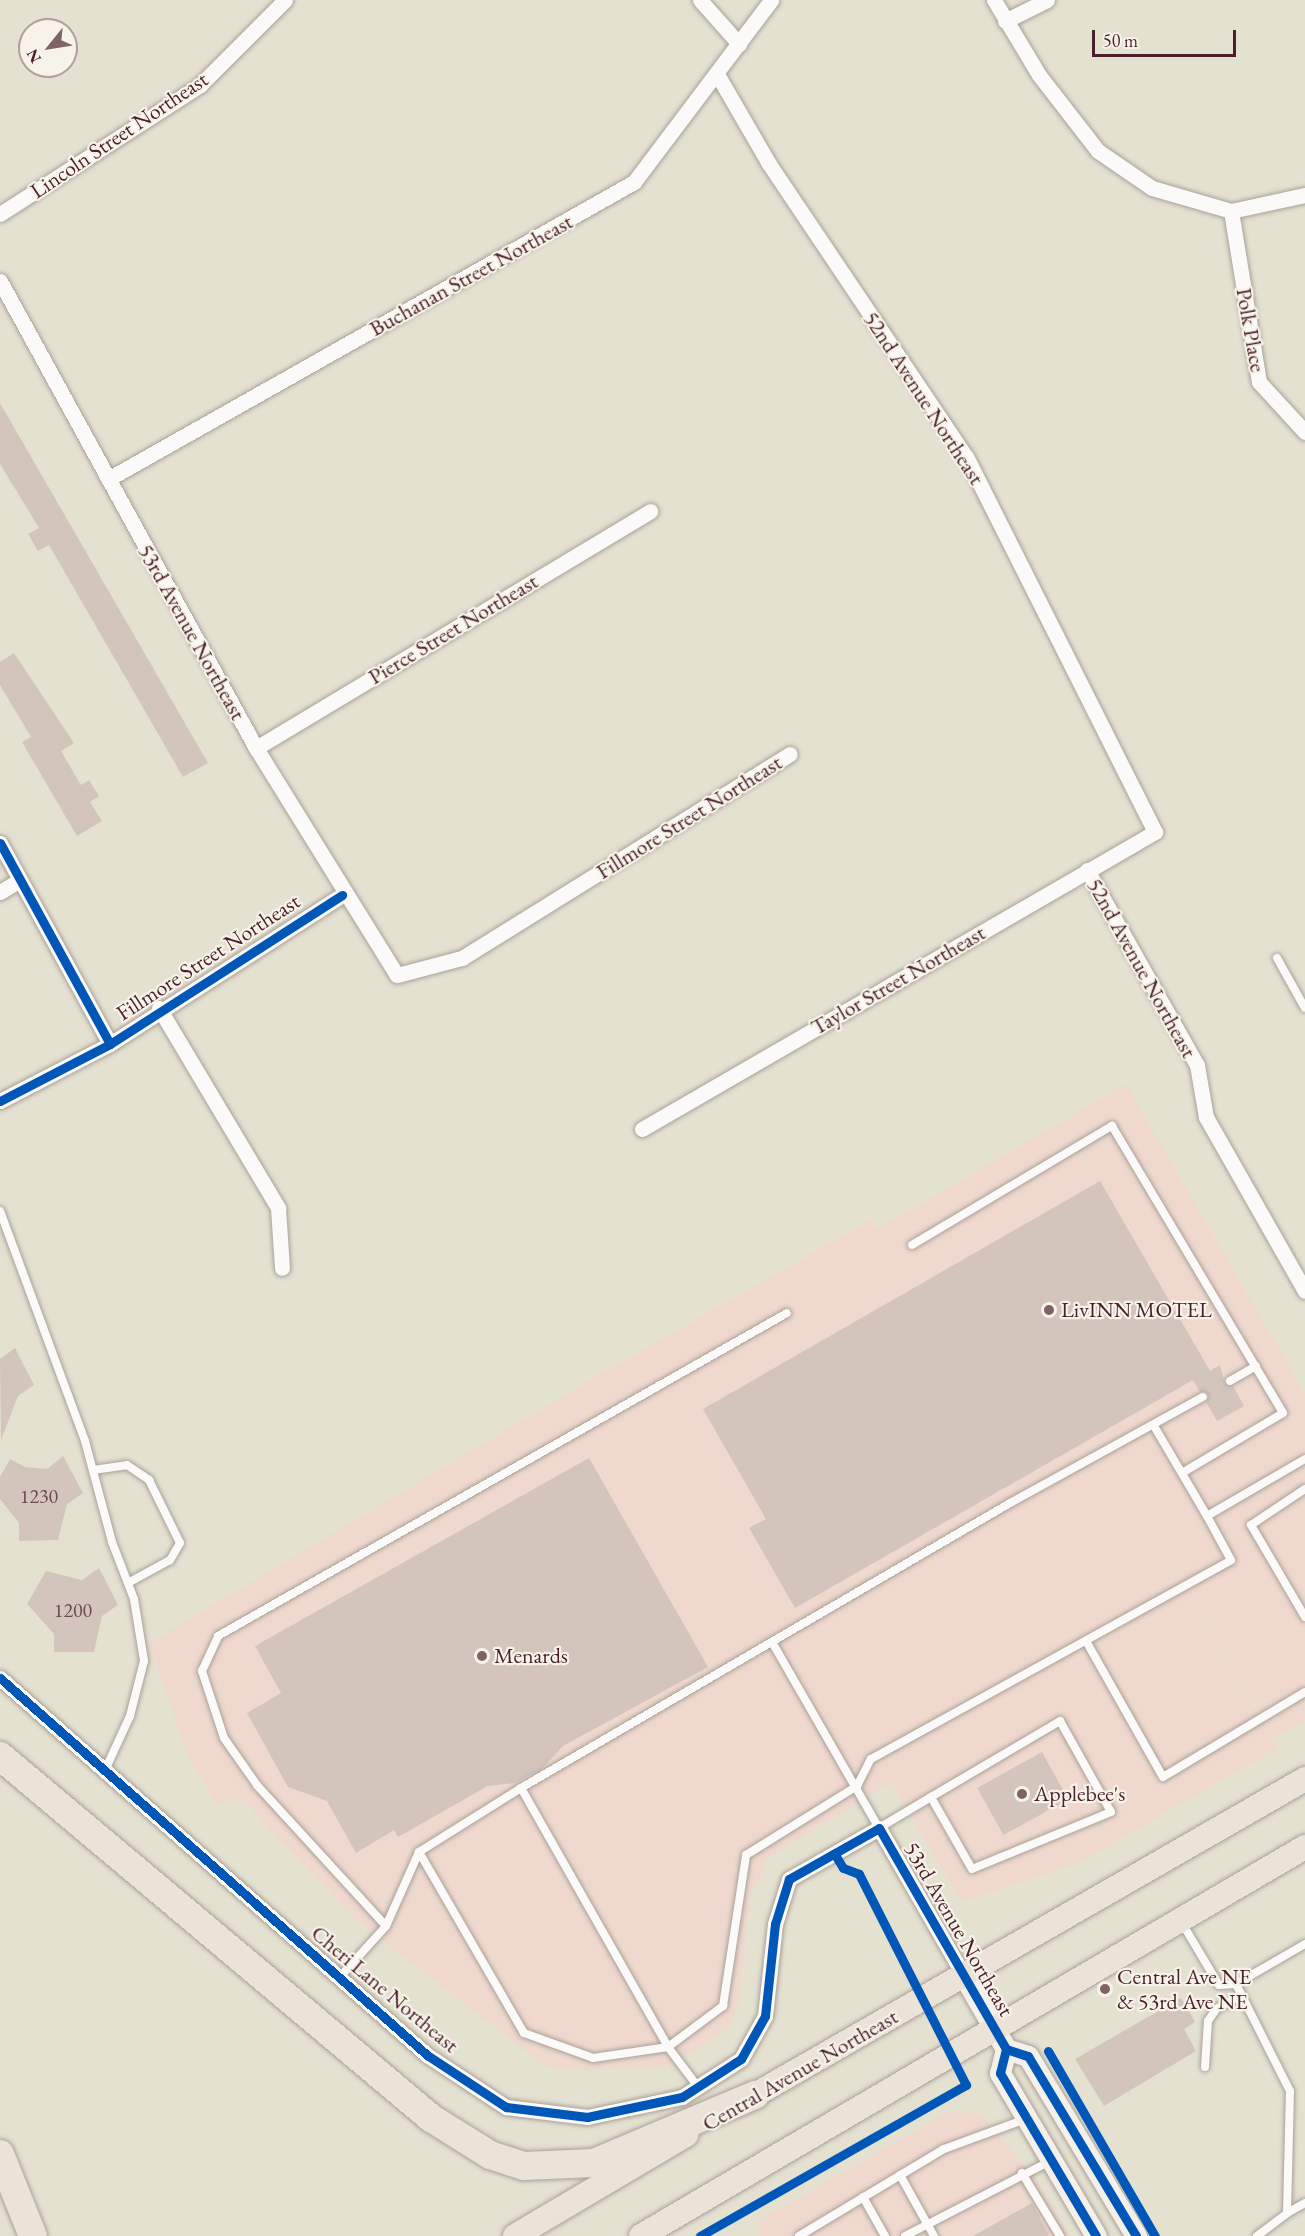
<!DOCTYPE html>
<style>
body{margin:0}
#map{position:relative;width:1305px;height:2236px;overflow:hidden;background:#e5e1d1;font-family:"EB Garamond",serif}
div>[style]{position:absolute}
.built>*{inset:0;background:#efd8cd}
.building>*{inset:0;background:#d3c5bc;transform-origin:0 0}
.roads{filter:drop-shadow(0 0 2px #a9a29a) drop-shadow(0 0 2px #a9a29a)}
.lane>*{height:8px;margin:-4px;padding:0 4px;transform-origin:4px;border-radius:4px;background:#fbfaf8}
.street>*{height:15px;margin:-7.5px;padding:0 7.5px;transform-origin:7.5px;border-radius:7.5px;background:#fbfaf8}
.secondary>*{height:21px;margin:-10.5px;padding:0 10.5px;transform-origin:10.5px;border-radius:10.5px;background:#f5f1ea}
.primary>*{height:24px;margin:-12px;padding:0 12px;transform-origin:12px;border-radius:12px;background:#ebe3d8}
.highway>*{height:28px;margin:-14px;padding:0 14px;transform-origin:14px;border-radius:14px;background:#ebe3d8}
.cycleway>*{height:9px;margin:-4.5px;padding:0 4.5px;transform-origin:4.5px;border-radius:4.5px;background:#0057b8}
.dots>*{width:16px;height:16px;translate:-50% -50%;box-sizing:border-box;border:3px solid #f7f3e8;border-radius:50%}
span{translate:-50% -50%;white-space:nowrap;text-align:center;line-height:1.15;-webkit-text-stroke:4.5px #f7f3e8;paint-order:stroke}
.number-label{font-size:20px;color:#6c484f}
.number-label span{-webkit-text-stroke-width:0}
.street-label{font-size:22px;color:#4a1f2b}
.poi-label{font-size:22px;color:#4a1f2b}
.left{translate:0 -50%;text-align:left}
.north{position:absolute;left:18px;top:18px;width:60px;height:60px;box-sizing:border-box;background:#f7f3e8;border:2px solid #b29e9c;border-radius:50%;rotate:240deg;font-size:16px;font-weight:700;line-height:24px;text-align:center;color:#4a1f2b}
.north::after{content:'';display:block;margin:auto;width:21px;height:27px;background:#806365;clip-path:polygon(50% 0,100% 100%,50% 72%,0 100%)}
.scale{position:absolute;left:1092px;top:30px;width:144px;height:27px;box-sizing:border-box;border:3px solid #4a1f2b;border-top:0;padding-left:8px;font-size:18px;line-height:21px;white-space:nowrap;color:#4a1f2b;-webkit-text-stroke:4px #f7f3e8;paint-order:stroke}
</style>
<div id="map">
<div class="built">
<i style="clip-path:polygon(1126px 1084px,1305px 1394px,1305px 1721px,1274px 1739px,1051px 1354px,1277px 1748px,1082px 1861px,962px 1902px,891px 1782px,769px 1857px,750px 1897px,740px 1998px,728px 2029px,665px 2068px,559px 2070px,542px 2064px,356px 1919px,241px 1798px,216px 1804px,187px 1754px,149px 1643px,608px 1370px,871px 1220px,877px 1230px)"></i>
<i style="clip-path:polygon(951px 2111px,981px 2114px,1039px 2183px,1069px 2236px,759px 2236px,760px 2220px)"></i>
</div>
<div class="building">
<i style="clip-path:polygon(0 403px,208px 763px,183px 777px,49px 545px,38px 551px,28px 534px,39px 528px,0 464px)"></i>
<i style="clip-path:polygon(14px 653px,74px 743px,61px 751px,81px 785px,89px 780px,99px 796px,90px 802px,102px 821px,77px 836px,22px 742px,31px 737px,0 685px,0 662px)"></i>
<i style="clip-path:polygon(1100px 1181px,1210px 1371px,1220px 1365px,1225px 1384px,1233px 1386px,1244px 1406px,1217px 1421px,1206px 1402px,1208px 1394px,1200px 1392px,1193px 1380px,795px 1608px,749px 1528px,766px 1519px,703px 1409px)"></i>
<i style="clip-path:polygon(15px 1348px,34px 1385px,18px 1396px,1px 1440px,0 1359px)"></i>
<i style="clip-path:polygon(63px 1456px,83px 1493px,67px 1504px,58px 1540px,19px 1541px,19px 1523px,0 1499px,0 1477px,10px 1459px,25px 1467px,47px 1469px)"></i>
<i style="clip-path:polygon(589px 1458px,708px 1667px,563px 1746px,542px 1769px,515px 1783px,488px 1786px,398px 1837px,394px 1830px,356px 1853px,327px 1801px,288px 1787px,247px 1713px,281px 1693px,255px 1646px)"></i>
<i style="clip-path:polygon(99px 1568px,118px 1605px,102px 1616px,94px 1652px,54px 1652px,54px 1634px,27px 1604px,46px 1571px,82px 1580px)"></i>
<i style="left:1042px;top:1752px;width:54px;height:74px;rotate:61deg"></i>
<i style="clip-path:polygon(1181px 1998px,1195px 2022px,1184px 2029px,1196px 2051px,1104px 2106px,1075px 2059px)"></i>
<i style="clip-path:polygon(1032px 2203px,1049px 2236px,973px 2236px)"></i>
</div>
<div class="roads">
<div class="lane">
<i style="left:1277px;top:958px;width:57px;rotate:60.8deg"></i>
<i style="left:0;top:1211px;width:245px;rotate:69.7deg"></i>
<i style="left:85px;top:1441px;width:105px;rotate:75deg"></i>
<i style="left:112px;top:1542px;width:61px;rotate:68.9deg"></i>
<i style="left:134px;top:1599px;width:63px;rotate:80.8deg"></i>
<i style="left:144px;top:1661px;width:57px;rotate:104.3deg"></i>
<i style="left:130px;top:1716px;width:60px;rotate:114.8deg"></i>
<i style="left:912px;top:1245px;width:233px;rotate:-30.8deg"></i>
<i style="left:1112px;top:1126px;width:334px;rotate:59.2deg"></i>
<i style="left:1283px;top:1413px;width:117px;rotate:149.3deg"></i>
<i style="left:1230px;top:1381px;width:30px;rotate:-30deg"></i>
<i style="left:1154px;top:1426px;width:104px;rotate:59.5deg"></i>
<i style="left:1207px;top:1516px;width:113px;rotate:-30.2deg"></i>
<i style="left:93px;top:1470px;width:34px;rotate:-8deg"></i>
<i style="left:127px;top:1465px;width:27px;rotate:34deg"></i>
<i style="left:149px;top:1480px;width:70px;rotate:63.8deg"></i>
<i style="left:180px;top:1543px;width:20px;rotate:120deg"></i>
<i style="left:170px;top:1560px;width:48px;rotate:151.3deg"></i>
<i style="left:1305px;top:1617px;width:107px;rotate:-120.4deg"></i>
<i style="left:1251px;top:1525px;width:65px;rotate:-33.7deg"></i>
<i style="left:1086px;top:1641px;width:156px;rotate:60.5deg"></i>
<i style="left:1163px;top:1777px;width:165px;rotate:-30.9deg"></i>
<i style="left:772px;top:1642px;width:215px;rotate:60.1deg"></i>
<i style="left:879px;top:1828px;width:61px;rotate:-30.8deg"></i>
<i style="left:931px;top:1797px;width:150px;rotate:-30.5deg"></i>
<i style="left:1060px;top:1721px;width:104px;rotate:60.7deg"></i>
<i style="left:1111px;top:1812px;width:150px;rotate:157.7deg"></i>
<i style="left:972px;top:1869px;width:83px;rotate:-119.7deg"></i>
<i style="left:521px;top:1788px;width:566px;rotate:-30.23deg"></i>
<i style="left:1010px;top:1503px;width:220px;rotate:-28.8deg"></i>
<i style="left:419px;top:1852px;width:209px;rotate:59.9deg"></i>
<i style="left:524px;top:2033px;width:73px;rotate:19.9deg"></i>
<i style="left:593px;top:2058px;width:76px;rotate:-8.3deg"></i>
<i style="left:668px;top:2047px;width:69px;rotate:-36.7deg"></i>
<i style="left:723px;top:2006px;width:153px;rotate:-81.3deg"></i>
<i style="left:746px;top:1855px;width:131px;rotate:-31.9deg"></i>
<i style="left:857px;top:1786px;width:30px;rotate:-63deg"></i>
<i style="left:871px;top:1759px;width:411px;rotate:-28.9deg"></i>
<i style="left:1231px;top:1560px;width:50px;rotate:-118.6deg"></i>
<i style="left:1182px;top:1923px;width:72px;rotate:59.2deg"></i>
<i style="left:1219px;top:1985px;width:17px;rotate:-3deg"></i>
<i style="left:386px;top:1926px;width:191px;rotate:-132.5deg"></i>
<i style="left:257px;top:1785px;width:57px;rotate:-125.1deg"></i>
<i style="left:224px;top:1738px;width:71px;rotate:-108.2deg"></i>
<i style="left:202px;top:1671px;width:38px;rotate:-65deg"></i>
<i style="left:218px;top:1636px;width:654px;rotate:-29.58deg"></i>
<i style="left:339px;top:1978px;width:70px;rotate:-47.9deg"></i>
<i style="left:386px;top:1926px;width:81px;rotate:-66deg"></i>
<i style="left:419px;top:1852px;width:120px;rotate:-32.1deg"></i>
<i style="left:521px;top:1788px;width:298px;rotate:60.4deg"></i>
<i style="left:668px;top:2047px;width:50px;rotate:53.1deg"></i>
<i style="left:1205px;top:2067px;width:46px;rotate:-86.3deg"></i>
<i style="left:1208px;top:2021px;width:14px;rotate:-56deg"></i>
<i style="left:1216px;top:2009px;width:29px;rotate:-29deg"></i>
<i style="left:1022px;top:2173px;width:74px;rotate:58.9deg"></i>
<i style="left:900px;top:2175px;width:70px;rotate:60.9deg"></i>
<i style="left:863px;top:2197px;width:45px;rotate:60.6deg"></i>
<i style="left:1287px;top:2213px;width:21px;rotate:-29deg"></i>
<i style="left:799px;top:2236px;width:169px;rotate:-31deg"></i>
<i style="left:944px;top:2149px;width:87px;rotate:-20.1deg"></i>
<i style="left:905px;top:2236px;width:163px;rotate:-27.3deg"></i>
<i style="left:1257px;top:2236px;width:38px;rotate:-37deg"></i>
<i style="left:1287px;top:2213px;width:122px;rotate:-88.6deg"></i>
<i style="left:1290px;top:2091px;width:120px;rotate:-116.8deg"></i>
<i style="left:1236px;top:1984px;width:80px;rotate:-30.1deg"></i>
</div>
<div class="street">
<i style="left:700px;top:0;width:59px;rotate:48.4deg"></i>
<i style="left:994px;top:0;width:87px;rotate:59deg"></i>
<i style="left:1039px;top:75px;width:96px;rotate:52.2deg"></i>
<i style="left:1098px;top:151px;width:65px;rotate:34.4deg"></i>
<i style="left:1152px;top:188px;width:82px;rotate:16.2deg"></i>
<i style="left:1231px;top:211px;width:76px;rotate:-12.2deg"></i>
<i style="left:1005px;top:21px;width:47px;rotate:-26.6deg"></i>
<i style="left:1231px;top:211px;width:173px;rotate:80.7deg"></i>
<i style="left:1259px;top:382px;width:68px;rotate:47.4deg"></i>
<i style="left:0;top:214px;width:238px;rotate:-32.8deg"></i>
<i style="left:200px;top:85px;width:120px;rotate:-45deg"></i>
<i style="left:0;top:281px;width:533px;rotate:61.27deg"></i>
<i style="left:256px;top:748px;width:267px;rotate:58.2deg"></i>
<i style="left:397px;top:975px;width:67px;rotate:-14.7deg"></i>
<i style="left:462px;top:958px;width:386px;rotate:-31.9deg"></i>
<i style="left:108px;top:479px;width:604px;rotate:-29.45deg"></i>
<i style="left:634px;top:182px;width:228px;rotate:-53deg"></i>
<i style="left:256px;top:748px;width:460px;rotate:-31deg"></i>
<i style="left:0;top:843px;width:229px;rotate:61.3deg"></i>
<i style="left:1087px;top:870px;width:224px;rotate:60.6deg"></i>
<i style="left:1197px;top:1065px;width:53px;rotate:80.2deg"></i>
<i style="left:1206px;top:1117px;width:200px;rotate:60.4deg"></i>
<i style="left:0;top:892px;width:23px;rotate:-31deg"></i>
<i style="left:159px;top:1008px;width:233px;rotate:59.2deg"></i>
<i style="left:278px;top:1208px;width:60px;rotate:86.2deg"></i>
<i style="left:0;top:1101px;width:124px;rotate:-27.4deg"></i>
<i style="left:110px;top:1044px;width:276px;rotate:-32.7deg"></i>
<i style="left:642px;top:1129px;width:593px;rotate:-30.07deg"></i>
<i style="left:1155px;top:832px;width:420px;rotate:-116.7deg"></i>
<i style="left:966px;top:457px;width:355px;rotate:-123.9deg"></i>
<i style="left:768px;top:162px;width:102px;rotate:-120.1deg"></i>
<i style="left:0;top:1678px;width:570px;rotate:41.44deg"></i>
<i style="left:427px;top:2055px;width:95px;rotate:33.4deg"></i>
<i style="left:506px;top:2107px;width:82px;rotate:7deg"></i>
<i style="left:587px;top:2117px;width:97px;rotate:-11.9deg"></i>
<i style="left:682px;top:2097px;width:70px;rotate:-32.8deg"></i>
<i style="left:741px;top:2059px;width:49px;rotate:-60.8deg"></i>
<i style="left:765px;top:2016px;width:93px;rotate:-83.8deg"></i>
<i style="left:775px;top:1924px;width:47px;rotate:-72.7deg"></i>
<i style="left:789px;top:1879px;width:103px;rotate:-29.5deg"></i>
<i style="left:879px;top:1828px;width:171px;rotate:60.1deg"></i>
</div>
<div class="secondary">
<i style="left:964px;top:1976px;width:84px;rotate:60.1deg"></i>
<i style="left:1006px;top:2049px;width:23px;rotate:18deg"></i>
<i style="left:1028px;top:2056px;width:210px;rotate:59deg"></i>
<i style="left:1006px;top:2049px;width:25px;rotate:104deg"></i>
<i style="left:1000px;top:2073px;width:189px;rotate:59.5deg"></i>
</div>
<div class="primary">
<i style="left:739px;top:2104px;width:653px;rotate:-29.86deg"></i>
<i style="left:515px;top:2236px;width:199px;rotate:-30.6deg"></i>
<i style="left:641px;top:2236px;width:770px;rotate:-30.36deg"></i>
</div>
<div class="highway">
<i style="left:0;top:1756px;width:563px;rotate:40.03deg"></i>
<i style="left:431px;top:2118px;width:70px;rotate:32.1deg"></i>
<i style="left:490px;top:2155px;width:36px;rotate:18deg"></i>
<i style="left:524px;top:2166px;width:70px;rotate:-2.5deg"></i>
<i style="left:594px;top:2163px;width:175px;rotate:-22.9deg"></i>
<i style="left:0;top:2154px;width:88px;rotate:68.1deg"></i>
</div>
</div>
<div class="cycleway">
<i style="left:0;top:843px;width:229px;rotate:61.3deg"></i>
<i style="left:0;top:1101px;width:124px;rotate:-27.4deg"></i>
<i style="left:110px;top:1044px;width:276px;rotate:-32.7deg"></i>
<i style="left:0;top:1678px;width:570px;rotate:41.44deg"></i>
<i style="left:427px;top:2055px;width:95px;rotate:33.4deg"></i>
<i style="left:506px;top:2107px;width:82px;rotate:7deg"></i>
<i style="left:587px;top:2117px;width:97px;rotate:-11.9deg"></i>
<i style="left:682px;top:2097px;width:70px;rotate:-32.8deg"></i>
<i style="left:741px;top:2059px;width:49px;rotate:-60.8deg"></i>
<i style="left:765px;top:2016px;width:93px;rotate:-83.8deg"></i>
<i style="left:775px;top:1924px;width:47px;rotate:-72.7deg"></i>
<i style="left:789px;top:1879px;width:103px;rotate:-29.5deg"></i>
<i style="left:879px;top:1828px;width:255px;rotate:60.1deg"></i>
<i style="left:1006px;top:2049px;width:23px;rotate:18deg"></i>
<i style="left:1028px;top:2056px;width:210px;rotate:59deg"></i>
<i style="left:1006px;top:2049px;width:25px;rotate:104deg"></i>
<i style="left:1000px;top:2073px;width:189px;rotate:59.5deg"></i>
<i style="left:1048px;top:2051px;width:214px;rotate:60deg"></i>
<i style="left:700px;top:2236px;width:306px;rotate:-29.6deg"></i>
<i style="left:966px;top:2085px;width:237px;rotate:-116.9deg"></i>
<i style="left:859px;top:1874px;width:17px;rotate:-159deg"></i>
<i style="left:843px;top:1868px;width:17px;rotate:-121deg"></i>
</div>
<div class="dots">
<i style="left:1049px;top:1310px;background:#806365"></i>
<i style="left:482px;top:1656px;background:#806365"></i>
<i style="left:1022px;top:1794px;background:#806365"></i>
<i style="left:1105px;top:1989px;background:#806365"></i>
</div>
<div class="number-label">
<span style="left:39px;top:1496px">1230</span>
<span style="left:73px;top:1610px">1200</span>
</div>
<div class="street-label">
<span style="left:119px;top:135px;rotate:-34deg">Lincoln Street Northeast</span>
<span style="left:471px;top:275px;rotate:-29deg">Buchanan Street Northeast</span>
<span style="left:1251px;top:330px;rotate:80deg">Polk Place</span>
<span style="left:924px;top:398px;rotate:57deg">52nd Avenue Northeast</span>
<span style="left:453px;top:629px;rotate:-31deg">Pierce Street Northeast</span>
<span style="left:192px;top:632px;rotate:61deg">53rd Avenue Northeast</span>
<span style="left:689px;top:817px;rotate:-32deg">Fillmore Street Northeast</span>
<span style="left:208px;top:957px;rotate:-33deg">Fillmore Street Northeast</span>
<span style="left:1142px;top:968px;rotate:61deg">52nd Avenue Northeast</span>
<span style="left:898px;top:980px;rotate:-30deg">Taylor Street Northeast</span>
<span style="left:959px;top:1929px;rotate:60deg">53rd Avenue Northeast</span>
<span style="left:385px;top:1989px;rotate:40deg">Cheri Lane Northeast</span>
<span style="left:800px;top:2070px;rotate:-30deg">Central Avenue Northeast</span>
</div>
<div class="poi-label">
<span class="left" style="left:1061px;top:1310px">LivINN MOTEL</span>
<span class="left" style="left:494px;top:1656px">Menards</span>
<span class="left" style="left:1034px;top:1794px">Applebee's</span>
<span class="left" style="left:1117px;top:1989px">Central Ave NE<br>&amp; 53rd Ave NE</span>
</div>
<div class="north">N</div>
<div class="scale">50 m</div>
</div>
